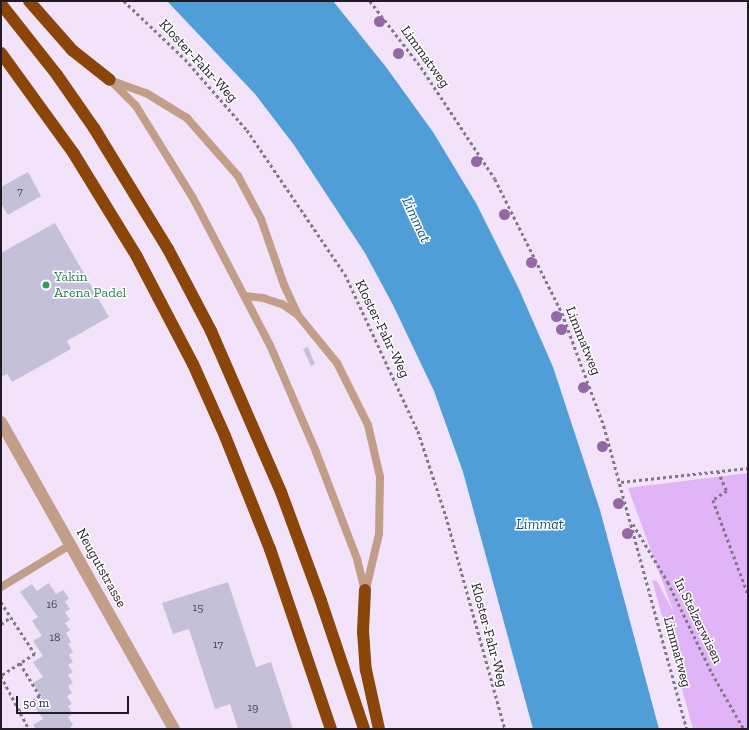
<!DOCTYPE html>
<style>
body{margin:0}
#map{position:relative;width:749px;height:730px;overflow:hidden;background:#f2e3fb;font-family:"Zilla Slab",serif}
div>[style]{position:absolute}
.green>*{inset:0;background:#e0b4f7}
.water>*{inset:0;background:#509ed7}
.building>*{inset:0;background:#c5c0d9}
.path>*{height:2.5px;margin-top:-1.25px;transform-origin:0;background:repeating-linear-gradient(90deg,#817887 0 3px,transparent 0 6px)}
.lane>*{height:8px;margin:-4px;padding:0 4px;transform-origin:4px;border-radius:4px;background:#c29e89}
.street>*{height:12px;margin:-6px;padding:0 6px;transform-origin:6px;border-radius:6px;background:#c29e89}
.highway>*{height:12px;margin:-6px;padding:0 6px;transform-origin:6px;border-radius:6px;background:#8b4509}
.trees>*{width:11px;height:11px;margin:-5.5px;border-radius:50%;background:#9468a6}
.dots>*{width:11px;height:11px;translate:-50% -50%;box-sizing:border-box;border:2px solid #fff;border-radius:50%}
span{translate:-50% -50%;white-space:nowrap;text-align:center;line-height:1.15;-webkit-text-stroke:3px #fff;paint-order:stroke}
.number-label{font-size:12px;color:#4a4551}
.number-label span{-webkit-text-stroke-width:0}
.street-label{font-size:14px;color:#211c24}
.leisure-label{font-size:14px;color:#27864d}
.left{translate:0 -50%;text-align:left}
.water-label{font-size:15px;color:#195279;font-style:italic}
.frame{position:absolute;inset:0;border:2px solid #211c24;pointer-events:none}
.scale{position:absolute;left:16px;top:696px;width:113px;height:18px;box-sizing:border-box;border:2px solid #211c24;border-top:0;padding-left:5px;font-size:12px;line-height:14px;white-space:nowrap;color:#211c24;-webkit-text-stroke:3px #fff;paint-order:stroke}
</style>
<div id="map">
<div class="green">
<i style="clip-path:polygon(748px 473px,748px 729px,693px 729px,652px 580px,657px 581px,674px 613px,628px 488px)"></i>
</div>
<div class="water">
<i style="clip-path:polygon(167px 1px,333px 1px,386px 67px,433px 132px,476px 203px,518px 287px,553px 367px,600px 510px,659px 729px,533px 729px,463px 472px,434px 391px,393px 305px,365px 253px,294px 145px,255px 94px)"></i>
</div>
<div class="building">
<i style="clip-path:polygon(28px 172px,41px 196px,8px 215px,1px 204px,1px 187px)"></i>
<i style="clip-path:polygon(55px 223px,109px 317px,67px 341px,71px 349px,12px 382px,7px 374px,1px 377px,1px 253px)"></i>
<i style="clip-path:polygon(308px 347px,315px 364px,311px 366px,303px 349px)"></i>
<i style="clip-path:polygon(228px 582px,256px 667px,271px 662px,293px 729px,238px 729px,230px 704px,215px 709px,189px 629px,173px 634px,162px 603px)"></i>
<i style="clip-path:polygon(49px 583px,56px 594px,63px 590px,69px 598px,65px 602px,70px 609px,65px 612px,70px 620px,65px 623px,70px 630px,66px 633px,71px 642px,68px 644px,73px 652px,69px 655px,73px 662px,68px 665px,73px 672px,68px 675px,73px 683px,68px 686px,72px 693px,67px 696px,72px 704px,68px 706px,73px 714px,68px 717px,73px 725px,69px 729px,36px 729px,33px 725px,43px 719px,33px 704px,42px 698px,33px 683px,43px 677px,33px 662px,43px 656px,33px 641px,42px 636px,32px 621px,38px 617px,20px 592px,32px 584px,37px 591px)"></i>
</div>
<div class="path">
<i style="left:124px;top:1px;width:84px;rotate:43.6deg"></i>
<i style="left:185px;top:59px;width:94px;rotate:48.9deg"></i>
<i style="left:247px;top:130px;width:174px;rotate:55.8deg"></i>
<i style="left:345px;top:274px;width:173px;rotate:65.1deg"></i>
<i style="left:418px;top:431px;width:89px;rotate:71.8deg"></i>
<i style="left:446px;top:516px;width:221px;rotate:74.5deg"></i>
<i style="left:370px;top:1px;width:83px;rotate:52.3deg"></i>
<i style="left:421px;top:67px;width:134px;rotate:56.5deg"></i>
<i style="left:495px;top:179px;width:150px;rotate:63.4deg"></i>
<i style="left:562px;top:313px;width:121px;rotate:69.6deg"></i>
<i style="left:604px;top:426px;width:314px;rotate:74.7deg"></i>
<i style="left:718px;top:471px;width:22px;rotate:66deg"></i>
<i style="left:727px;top:491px;width:17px;rotate:147deg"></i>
<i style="left:713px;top:500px;width:100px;rotate:69.6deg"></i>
<i style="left:621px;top:482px;width:128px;rotate:-6.3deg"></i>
<i style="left:633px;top:524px;width:68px;rotate:58.9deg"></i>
<i style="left:668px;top:582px;width:101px;rotate:64.2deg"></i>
<i style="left:712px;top:673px;width:64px;rotate:60.3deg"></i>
<i style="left:1px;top:602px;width:62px;rotate:56.8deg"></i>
<i style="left:35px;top:654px;width:40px;rotate:147.1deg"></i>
<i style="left:1px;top:624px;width:12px;rotate:-35deg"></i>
<i style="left:20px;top:663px;width:39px;rotate:59deg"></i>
<i style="left:40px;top:696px;width:25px;rotate:143deg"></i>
<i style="left:1px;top:676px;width:60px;rotate:62.2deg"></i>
</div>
<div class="lane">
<i style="left:110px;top:80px;width:37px;rotate:45deg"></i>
<i style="left:136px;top:106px;width:108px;rotate:58.2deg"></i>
<i style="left:193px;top:198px;width:166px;rotate:62.4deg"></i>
<i style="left:270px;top:345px;width:116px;rotate:66.7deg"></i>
<i style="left:316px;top:452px;width:115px;rotate:69deg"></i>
<i style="left:357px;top:559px;width:32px;rotate:76deg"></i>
<i style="left:115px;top:82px;width:33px;rotate:20deg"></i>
<i style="left:146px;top:93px;width:48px;rotate:31.4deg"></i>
<i style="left:187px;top:118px;width:77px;rotate:48.7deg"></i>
<i style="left:238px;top:176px;width:49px;rotate:61.9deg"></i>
<i style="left:261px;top:219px;width:70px;rotate:70.8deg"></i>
<i style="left:284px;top:285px;width:31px;rotate:65deg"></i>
<i style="left:245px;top:296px;width:18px;rotate:6deg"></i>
<i style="left:263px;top:298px;width:20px;rotate:18deg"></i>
<i style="left:282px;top:304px;width:18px;rotate:34deg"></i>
<i style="left:297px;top:314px;width:63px;rotate:50.8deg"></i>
<i style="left:337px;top:363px;width:69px;rotate:63.4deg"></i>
<i style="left:368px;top:425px;width:53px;rotate:77deg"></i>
<i style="left:380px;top:477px;width:57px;rotate:91deg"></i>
<i style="left:379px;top:534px;width:57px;rotate:103.3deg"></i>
<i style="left:1px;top:587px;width:81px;rotate:-31.3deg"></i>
</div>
<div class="street">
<i style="left:1px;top:422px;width:352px;rotate:60.6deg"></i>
</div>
<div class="highway">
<i style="left:29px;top:1px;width:65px;rotate:48.7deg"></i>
<i style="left:72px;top:50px;width:48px;rotate:38.3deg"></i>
<i style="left:1px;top:4px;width:90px;rotate:51.7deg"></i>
<i style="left:57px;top:75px;width:65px;rotate:55.1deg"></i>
<i style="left:94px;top:128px;width:142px;rotate:58.6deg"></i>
<i style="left:168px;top:249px;width:93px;rotate:62.3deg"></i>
<i style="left:211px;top:331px;width:176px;rotate:66.5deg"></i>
<i style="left:281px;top:492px;width:116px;rotate:69.8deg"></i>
<i style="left:321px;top:601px;width:135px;rotate:71.4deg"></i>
<i style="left:1px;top:53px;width:125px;rotate:54.1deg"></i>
<i style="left:74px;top:154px;width:121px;rotate:58.5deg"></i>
<i style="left:137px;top:257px;width:121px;rotate:62.4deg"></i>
<i style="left:193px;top:364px;width:79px;rotate:66deg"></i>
<i style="left:225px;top:436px;width:122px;rotate:68.3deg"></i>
<i style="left:270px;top:549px;width:190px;rotate:71.3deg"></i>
<i style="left:365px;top:590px;width:41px;rotate:92.8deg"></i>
<i style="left:363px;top:631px;width:39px;rotate:86deg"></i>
<i style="left:366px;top:670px;width:60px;rotate:77.6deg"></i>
</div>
<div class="trees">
<i style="left:379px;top:21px"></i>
<i style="left:398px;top:53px"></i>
<i style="left:476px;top:161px"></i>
<i style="left:504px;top:214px"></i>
<i style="left:531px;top:262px"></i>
<i style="left:556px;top:316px"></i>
<i style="left:561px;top:329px"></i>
<i style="left:583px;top:387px"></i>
<i style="left:602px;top:446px"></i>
<i style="left:618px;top:503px"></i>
<i style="left:627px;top:533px"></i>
</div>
<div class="dots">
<i style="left:46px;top:285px;background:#2e9e5b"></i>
</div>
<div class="number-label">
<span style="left:20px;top:192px">7</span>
<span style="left:52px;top:605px">16</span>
<span style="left:198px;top:608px">15</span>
<span style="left:55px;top:638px">18</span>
<span style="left:218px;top:645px">17</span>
<span style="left:253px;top:708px">19</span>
</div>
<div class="street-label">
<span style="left:425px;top:57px;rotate:54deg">Limmatweg</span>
<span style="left:198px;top:61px;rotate:47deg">Kloster-Fahr-Weg</span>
<span style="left:382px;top:329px;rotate:64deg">Kloster-Fahr-Weg</span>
<span style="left:583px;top:341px;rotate:68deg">Limmatweg</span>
<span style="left:101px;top:568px;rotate:61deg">Neugutstrasse</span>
<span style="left:698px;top:621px;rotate:64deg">In Stelzerwisen</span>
<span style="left:489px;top:635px;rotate:75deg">Kloster-Fahr-Weg</span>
<span style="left:677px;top:652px;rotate:75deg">Limmatweg</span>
</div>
<div class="leisure-label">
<span class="left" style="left:54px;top:285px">Yakin<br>Arena Padel</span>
</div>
<div class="water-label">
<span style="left:416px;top:220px;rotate:65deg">Limmat</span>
<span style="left:540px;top:525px">Limmat</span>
</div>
<div class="frame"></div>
<div class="scale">50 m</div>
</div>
